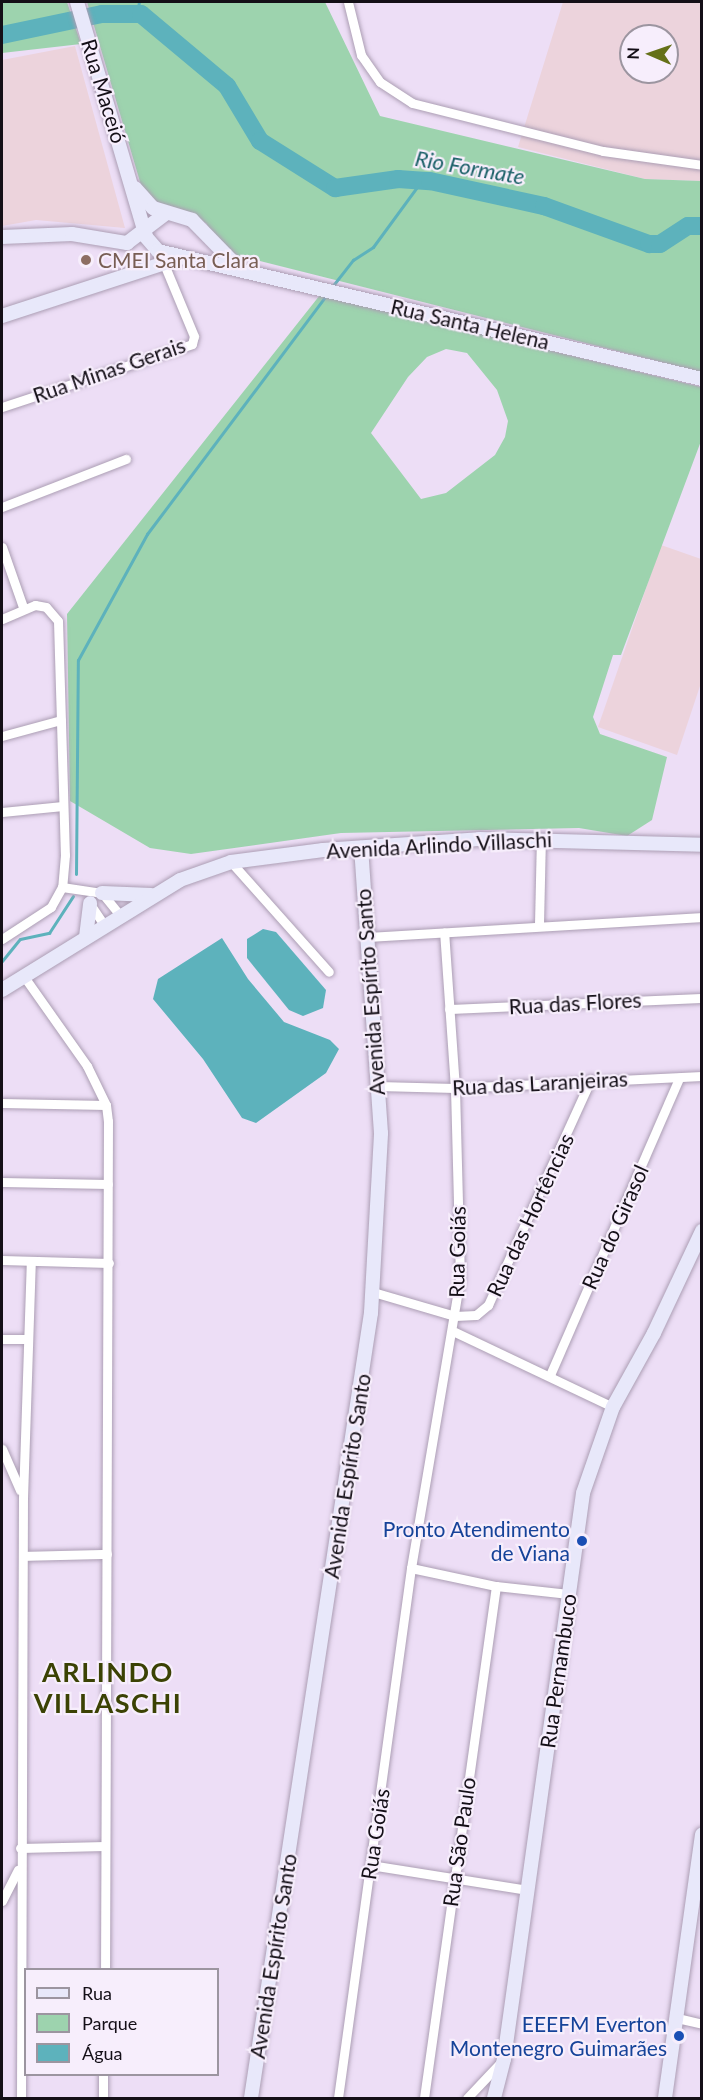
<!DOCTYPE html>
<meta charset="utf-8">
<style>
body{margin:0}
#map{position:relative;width:703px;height:2100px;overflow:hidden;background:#eddef6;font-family:Lato,sans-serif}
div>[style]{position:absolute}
.industrial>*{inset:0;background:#ecd3dc}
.green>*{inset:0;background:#9dd3ae}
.water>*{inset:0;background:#5db2bc}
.stream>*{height:3px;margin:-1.5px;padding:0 1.5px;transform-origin:1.5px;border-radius:1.5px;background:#5db2bc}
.river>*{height:18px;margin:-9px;padding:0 9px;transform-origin:9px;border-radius:9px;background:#5db2bc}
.roads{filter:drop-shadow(0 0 2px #ac9eb4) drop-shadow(0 0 2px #ac9eb4)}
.street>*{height:9px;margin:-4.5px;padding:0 4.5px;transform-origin:4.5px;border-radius:4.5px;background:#fff}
.secondary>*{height:14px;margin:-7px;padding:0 7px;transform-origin:7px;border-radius:7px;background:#e8e8fa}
.dots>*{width:16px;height:16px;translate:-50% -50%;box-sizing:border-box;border:3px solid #f7eefc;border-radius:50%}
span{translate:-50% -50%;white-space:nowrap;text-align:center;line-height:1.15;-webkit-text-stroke:4.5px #f7eefc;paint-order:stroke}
.street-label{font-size:21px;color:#140f17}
.education-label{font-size:21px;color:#785e54}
.left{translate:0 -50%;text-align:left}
.transit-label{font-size:21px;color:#164399}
.right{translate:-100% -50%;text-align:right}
.water-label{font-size:22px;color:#1a6067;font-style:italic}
.district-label{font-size:27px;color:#3b4204;font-weight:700;letter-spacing:1.5px}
.frame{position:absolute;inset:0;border:3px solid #140f17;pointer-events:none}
.legend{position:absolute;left:24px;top:1968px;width:195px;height:108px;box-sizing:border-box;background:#f7eefc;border:2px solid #9c95a0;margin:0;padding:8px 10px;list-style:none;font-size:18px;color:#140f17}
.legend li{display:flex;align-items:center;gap:12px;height:30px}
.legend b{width:30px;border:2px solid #9c95a0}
.north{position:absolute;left:619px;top:24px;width:60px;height:60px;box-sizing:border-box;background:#f7eefc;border:2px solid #9c95a0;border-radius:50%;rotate:272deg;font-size:16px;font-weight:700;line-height:24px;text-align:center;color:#140f17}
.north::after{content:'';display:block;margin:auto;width:21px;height:27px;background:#657018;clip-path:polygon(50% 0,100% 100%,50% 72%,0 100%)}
</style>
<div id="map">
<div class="industrial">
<i style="clip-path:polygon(evenodd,563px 2px,701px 2px,701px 181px,645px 179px,518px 147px,563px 2px,631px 36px,667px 36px,667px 72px,631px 72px,631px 36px)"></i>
<i style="clip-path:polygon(75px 46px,125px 228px,36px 220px,2px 226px,2px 60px)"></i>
<i style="clip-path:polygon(661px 545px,701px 559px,701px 683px,677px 755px,598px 727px)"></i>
</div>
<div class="green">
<i style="clip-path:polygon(2px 2px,67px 2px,81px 44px,2px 53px)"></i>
<i style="clip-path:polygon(87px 2px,325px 2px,380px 116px,645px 179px,701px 181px,701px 372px,224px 252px,206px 223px,162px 211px,143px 192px)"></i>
<i style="clip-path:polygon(evenodd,320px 295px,701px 387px,701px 441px,621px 655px,613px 655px,593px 717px,600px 734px,667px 757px,652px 820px,627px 836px,579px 828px,341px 833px,191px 854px,150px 848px,70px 801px,67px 614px,320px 295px,446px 349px,467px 353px,497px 390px,508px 421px,505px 437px,495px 455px,446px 493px,421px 499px,371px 433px,408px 377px,427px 357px,446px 349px)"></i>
</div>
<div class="water">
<i style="clip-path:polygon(263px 929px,276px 932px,326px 990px,323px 1008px,303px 1016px,289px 1010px,247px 958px,247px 939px)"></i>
<i style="clip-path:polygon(222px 938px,248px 979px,284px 1022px,330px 1040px,339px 1049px,326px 1073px,256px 1123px,242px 1118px,203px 1059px,153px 999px,158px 979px)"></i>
</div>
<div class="stream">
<i style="left:137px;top:13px;width:11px;rotate:-80deg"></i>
<i style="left:331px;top:288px;width:36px;rotate:-52deg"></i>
<i style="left:353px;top:260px;width:24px;rotate:-33deg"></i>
<i style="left:373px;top:247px;width:83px;rotate:-53.8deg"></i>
<i style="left:76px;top:874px;width:214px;rotate:-89.5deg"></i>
<i style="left:78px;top:660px;width:144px;rotate:-61.3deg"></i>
<i style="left:147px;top:534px;width:298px;rotate:-53.1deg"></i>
<i style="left:2px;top:961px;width:28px;rotate:-51deg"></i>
<i style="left:20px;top:939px;width:30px;rotate:-12deg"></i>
<i style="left:49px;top:933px;width:44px;rotate:-57deg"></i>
</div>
<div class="river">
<i style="left:2px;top:35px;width:102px;rotate:-11.9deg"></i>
<i style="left:102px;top:14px;width:39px"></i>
<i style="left:141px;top:14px;width:112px;rotate:39.9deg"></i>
<i style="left:227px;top:86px;width:64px;rotate:59deg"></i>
<i style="left:260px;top:141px;width:89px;rotate:32.1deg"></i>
<i style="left:335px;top:188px;width:64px;rotate:-8.1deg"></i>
<i style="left:398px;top:179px;width:32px;rotate:4deg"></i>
<i style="left:430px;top:181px;width:117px;rotate:12.4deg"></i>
<i style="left:544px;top:206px;width:112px;rotate:19.9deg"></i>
<i style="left:649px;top:244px;width:11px"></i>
<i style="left:660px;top:244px;width:33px;rotate:-33deg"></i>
<i style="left:688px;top:226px;width:14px"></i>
</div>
<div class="roads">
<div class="street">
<i style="left:348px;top:2px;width:55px;rotate:76.2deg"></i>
<i style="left:361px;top:55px;width:33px;rotate:55deg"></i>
<i style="left:380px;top:82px;width:38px;rotate:33deg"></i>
<i style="left:412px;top:103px;width:197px;rotate:14.1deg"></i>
<i style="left:603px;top:151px;width:100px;rotate:8deg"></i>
<i style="left:2px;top:407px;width:200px;rotate:-18.3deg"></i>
<i style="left:192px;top:344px;width:8px;rotate:-76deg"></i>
<i style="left:194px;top:336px;width:83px;rotate:-112.6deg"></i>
<i style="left:2px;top:507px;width:133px;rotate:-21.2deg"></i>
<i style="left:2px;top:547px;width:64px;rotate:70.7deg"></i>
<i style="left:2px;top:619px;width:36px;rotate:-23deg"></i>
<i style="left:35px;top:605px;width:11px;rotate:10deg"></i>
<i style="left:46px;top:607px;width:18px;rotate:49deg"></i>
<i style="left:58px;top:621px;width:234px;rotate:88.3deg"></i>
<i style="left:65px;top:855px;width:32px;rotate:95deg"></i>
<i style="left:62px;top:887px;width:23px;rotate:119deg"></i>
<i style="left:51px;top:907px;width:59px;rotate:146.9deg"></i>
<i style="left:2px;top:736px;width:61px;rotate:-15.2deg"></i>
<i style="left:2px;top:812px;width:61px;rotate:-5.6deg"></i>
<i style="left:231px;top:862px;width:147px;rotate:48.3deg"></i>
<i style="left:62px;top:887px;width:40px;rotate:8.5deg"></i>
<i style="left:102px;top:893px;width:28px;rotate:51deg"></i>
<i style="left:90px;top:904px;width:25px;rotate:56deg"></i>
<i style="left:539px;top:924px;width:85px;rotate:-88.7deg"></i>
<i style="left:368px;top:937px;width:335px;rotate:-3.4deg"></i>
<i style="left:25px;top:978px;width:108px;rotate:54.8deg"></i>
<i style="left:87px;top:1066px;width:43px;rotate:64deg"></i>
<i style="left:106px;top:1105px;width:16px;rotate:83deg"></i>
<i style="left:108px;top:1121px;width:849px;rotate:90.2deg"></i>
<i style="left:449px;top:1009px;width:253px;rotate:-2.5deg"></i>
<i style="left:378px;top:1086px;width:77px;rotate:1.5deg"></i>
<i style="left:455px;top:1088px;width:247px;rotate:-2.8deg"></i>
<i style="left:2px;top:1103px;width:104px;rotate:1.1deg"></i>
<i style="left:2px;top:1182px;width:106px;rotate:1.1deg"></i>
<i style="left:2px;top:1260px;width:107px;rotate:1.6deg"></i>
<i style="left:373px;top:1292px;width:85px;rotate:16.3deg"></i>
<i style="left:455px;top:1316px;width:21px;rotate:-3deg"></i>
<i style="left:476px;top:1315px;width:16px;rotate:-40deg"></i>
<i style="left:488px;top:1305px;width:248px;rotate:-65.5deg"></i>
<i style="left:455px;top:1332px;width:175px;rotate:25.4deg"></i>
<i style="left:2px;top:1339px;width:26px"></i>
<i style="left:550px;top:1375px;width:324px;rotate:-66.5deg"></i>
<i style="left:2px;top:1449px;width:45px;rotate:66.3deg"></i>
<i style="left:24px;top:1556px;width:83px;rotate:-1.4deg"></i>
<i style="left:411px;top:1568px;width:87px;rotate:12deg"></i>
<i style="left:496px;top:1586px;width:73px;rotate:6.3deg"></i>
<i style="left:20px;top:1848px;width:85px;rotate:-1.3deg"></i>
<i style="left:370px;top:1865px;width:160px;rotate:9deg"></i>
<i style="left:2px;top:1901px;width:35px;rotate:-63deg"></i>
<i style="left:677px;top:2018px;width:26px;rotate:13deg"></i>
<i style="left:21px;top:2098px;width:600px;rotate:-89.81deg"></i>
<i style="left:23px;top:1498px;width:237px;rotate:-88.1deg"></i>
<i style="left:103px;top:2098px;width:24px;rotate:-90deg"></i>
<i style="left:338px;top:2098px;width:535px;rotate:-82.16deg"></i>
<i style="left:411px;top:1568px;width:293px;rotate:-80.4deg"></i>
<i style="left:460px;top:1279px;width:191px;rotate:-91.5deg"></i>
<i style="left:455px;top:1088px;width:156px;rotate:-94deg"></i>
<i style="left:424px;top:2098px;width:517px;rotate:-82deg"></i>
<i style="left:467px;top:2098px;width:51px;rotate:-46.6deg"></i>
</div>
<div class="secondary">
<i style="left:77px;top:2px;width:245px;rotate:73.6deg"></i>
<i style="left:146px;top:237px;width:18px;rotate:49deg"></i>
<i style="left:158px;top:251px;width:559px;rotate:13.24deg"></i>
<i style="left:135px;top:188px;width:27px;rotate:48deg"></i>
<i style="left:153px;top:208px;width:41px;rotate:17.1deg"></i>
<i style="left:192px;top:220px;width:62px;rotate:45.7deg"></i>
<i style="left:2px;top:237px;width:70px;rotate:-2.5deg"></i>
<i style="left:72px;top:234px;width:56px;rotate:9.3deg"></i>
<i style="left:127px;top:243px;width:48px;rotate:-37.3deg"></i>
<i style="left:2px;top:316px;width:187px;rotate:-18deg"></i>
<i style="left:102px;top:893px;width:49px;rotate:2.3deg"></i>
<i style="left:86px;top:937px;width:34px;rotate:-83deg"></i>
<i style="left:2px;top:990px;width:209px;rotate:-31.7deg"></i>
<i style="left:180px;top:880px;width:54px;rotate:-19.4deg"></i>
<i style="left:231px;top:862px;width:93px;rotate:-7.4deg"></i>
<i style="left:323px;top:850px;width:156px;rotate:-4deg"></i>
<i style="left:479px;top:839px;width:223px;rotate:1.5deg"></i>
<i style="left:251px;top:2098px;width:794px;rotate:-81.31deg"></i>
<i style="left:371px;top:1313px;width:180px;rotate:-86.8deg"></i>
<i style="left:381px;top:1133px;width:286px;rotate:-94deg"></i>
<i style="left:494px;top:2098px;width:40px;rotate:-75.6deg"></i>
<i style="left:504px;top:2059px;width:571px;rotate:-82.05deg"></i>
<i style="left:583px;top:1493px;width:91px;rotate:-70.8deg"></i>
<i style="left:613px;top:1407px;width:85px;rotate:-61deg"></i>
<i style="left:654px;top:1333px;width:113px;rotate:-64.8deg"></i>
<i style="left:665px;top:2098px;width:266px;rotate:-82deg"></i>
</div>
</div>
<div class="dots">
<i style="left:86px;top:260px;background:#8d6e63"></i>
<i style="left:582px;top:1541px;background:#1a4fb4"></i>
<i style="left:679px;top:2036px;background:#1a4fb4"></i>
</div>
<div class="street-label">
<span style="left:104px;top:91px;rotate:73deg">Rua Maceió</span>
<span style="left:470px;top:324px;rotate:13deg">Rua Santa Helena</span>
<span style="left:109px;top:370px;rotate:-19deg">Rua Minas Gerais</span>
<span style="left:439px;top:845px;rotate:-3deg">Avenida Arlindo Villaschi</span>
<span style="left:370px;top:992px;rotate:-94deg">Avenida Espírito Santo</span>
<span style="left:575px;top:1003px;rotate:-3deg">Rua das Flores</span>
<span style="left:540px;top:1083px;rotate:-3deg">Rua das Laranjeiras</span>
<span style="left:530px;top:1215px;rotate:-65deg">Rua das Hortências</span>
<span style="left:615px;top:1227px;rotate:-66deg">Rua do Girasol</span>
<span style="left:457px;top:1252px;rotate:-89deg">Rua Goiás</span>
<span style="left:347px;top:1476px;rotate:-81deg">Avenida Espírito Santo</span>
<span style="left:558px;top:1671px;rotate:-82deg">Rua Pernambuco</span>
<span style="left:375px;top:1834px;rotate:-81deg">Rua Goiás</span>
<span style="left:459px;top:1842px;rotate:-82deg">Rua São Paulo</span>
<span style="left:273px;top:1956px;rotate:-81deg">Avenida Espírito Santo</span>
</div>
<div class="education-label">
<span class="left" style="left:98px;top:260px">CMEI Santa Clara</span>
</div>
<div class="transit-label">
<span class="right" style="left:570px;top:1541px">Pronto Atendimento<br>de Viana</span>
<span class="right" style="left:667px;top:2036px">EEEFM Everton<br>Montenegro Guimarães</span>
</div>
<div class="water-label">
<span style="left:470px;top:167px;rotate:10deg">Rio Formate</span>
</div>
<div class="district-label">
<span style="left:108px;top:1687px">ARLINDO<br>VILLASCHI</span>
</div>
<div class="frame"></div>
<ul class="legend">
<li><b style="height:8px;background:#e8e8fa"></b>Rua</li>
<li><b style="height:16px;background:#9dd3ae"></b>Parque</li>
<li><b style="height:16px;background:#5db2bc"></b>Água</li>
</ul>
<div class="north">N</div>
</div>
